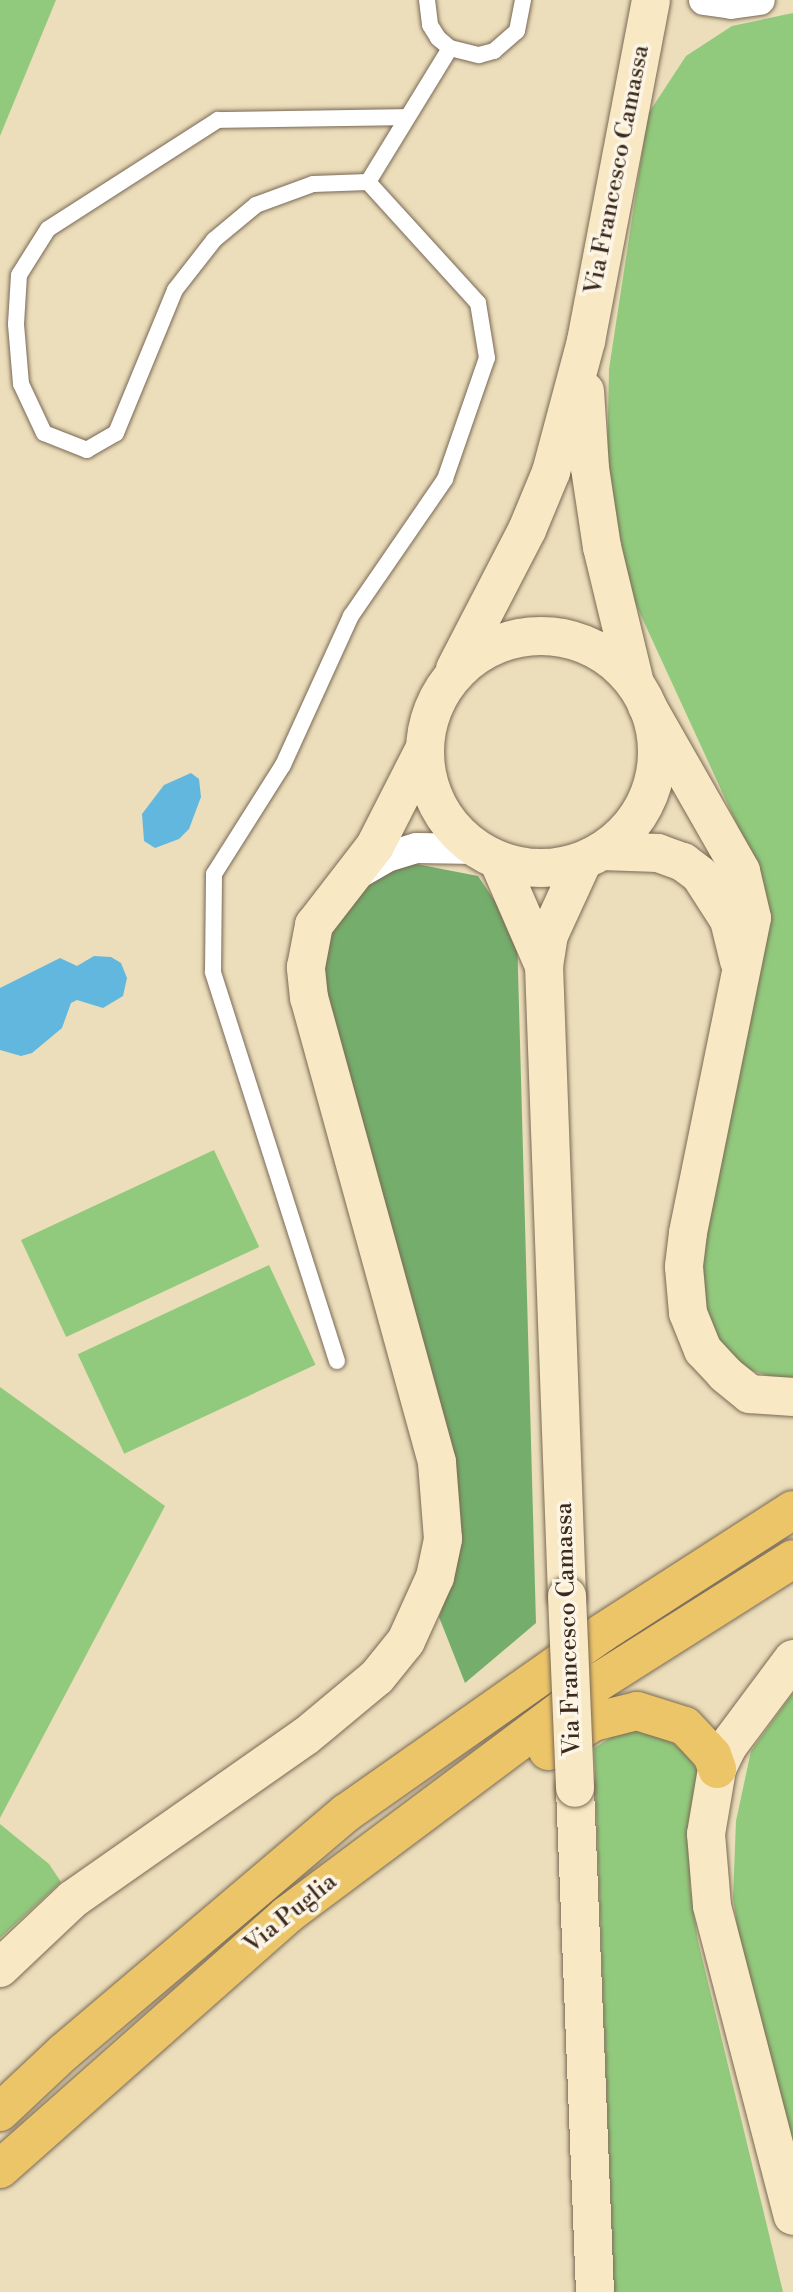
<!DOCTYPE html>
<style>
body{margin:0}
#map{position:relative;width:793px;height:2292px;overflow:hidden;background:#ecdebb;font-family:"Libre Bodoni",serif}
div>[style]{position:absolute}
.green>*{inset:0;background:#92ca7d;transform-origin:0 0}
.forest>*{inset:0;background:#75ae6c}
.water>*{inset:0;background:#62b7de}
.roads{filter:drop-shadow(0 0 2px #796955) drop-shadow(0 0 2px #796955)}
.lane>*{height:16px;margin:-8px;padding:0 8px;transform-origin:8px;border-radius:8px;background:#fff}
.street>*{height:30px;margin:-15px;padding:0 15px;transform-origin:15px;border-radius:15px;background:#fff}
.secondary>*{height:38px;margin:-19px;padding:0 19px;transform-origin:19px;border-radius:19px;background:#f8e8c3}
.secondary>.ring{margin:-19px;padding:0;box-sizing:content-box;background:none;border:38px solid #f8e8c3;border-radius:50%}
.highway>*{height:38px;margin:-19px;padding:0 19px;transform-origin:19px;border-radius:19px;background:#edc569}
.bridges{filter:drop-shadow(0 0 2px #796955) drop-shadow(0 0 2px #796955)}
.secondary-bridge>*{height:38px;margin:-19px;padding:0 19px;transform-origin:19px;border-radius:19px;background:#f8e8c3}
span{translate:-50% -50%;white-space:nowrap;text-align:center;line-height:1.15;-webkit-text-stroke:7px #fcf5e5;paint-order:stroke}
.street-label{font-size:24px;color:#3b2a1e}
</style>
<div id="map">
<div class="green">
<i style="clip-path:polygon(0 0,56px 0,0 136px)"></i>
<i style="clip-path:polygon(793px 13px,793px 1379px,783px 1380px,740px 1367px,707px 1336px,694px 1287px,753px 979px,764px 883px,632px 596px,607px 471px,609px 369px,648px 114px,686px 56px,732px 26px)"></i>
<i style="left:214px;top:1150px;width:107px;height:213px;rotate:65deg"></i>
<i style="left:269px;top:1265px;width:110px;height:211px;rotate:65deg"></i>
<i style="clip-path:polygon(0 1387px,165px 1506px,0 1818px)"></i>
<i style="clip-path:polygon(793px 1693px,793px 2153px,742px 1957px,733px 1898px,736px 1821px,751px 1751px)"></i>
<i style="clip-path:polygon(639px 1729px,663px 1736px,685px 1752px,698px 1771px,690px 1887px,698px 1941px,783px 2292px,614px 2292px,594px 1748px,620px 1732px)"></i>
<i style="clip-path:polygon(0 1824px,49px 1864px,61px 1882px,0 1938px)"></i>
</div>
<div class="forest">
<i style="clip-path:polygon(411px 863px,478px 876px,517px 934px,536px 1623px,465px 1683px,439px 1617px,455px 1570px,323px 1002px,319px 947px,373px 877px)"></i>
</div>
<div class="water">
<i style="clip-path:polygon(191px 773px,199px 779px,201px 797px,189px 829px,179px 839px,155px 848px,144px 841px,142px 814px,164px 785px)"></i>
<i style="clip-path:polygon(94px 956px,111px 957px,121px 963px,127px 978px,123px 996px,103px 1008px,77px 1000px,71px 1003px,62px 1028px,32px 1053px,21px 1056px,0 1050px,0 988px,60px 958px,77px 966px)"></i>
</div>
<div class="roads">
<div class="lane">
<i style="left:427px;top:0;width:25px;rotate:83deg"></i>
<i style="left:430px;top:25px;width:15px;rotate:58deg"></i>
<i style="left:438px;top:38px;width:16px;rotate:40deg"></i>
<i style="left:450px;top:48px;width:30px;rotate:14deg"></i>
<i style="left:479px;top:55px;width:16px;rotate:-15deg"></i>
<i style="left:494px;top:51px;width:30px;rotate:-41deg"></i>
<i style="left:517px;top:31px;width:32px;rotate:-79deg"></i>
<i style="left:368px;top:182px;width:157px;rotate:-58.5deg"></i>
<i style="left:337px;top:1361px;width:408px;rotate:-107.7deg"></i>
<i style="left:213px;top:972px;width:98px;rotate:-89.4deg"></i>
<i style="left:214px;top:874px;width:129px;rotate:-57.7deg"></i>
<i style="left:283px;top:765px;width:164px;rotate:-65.5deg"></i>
<i style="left:351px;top:616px;width:166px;rotate:-55.5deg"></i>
<i style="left:445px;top:479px;width:128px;rotate:-70.9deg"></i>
<i style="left:487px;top:358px;width:56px;rotate:-99.3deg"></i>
<i style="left:478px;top:303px;width:164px;rotate:-132.3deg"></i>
<i style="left:368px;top:182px;width:55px;rotate:177.9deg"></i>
<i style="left:313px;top:184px;width:61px;rotate:159.8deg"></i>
<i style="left:256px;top:205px;width:55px;rotate:140.2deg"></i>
<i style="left:214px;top:240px;width:63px;rotate:128deg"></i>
<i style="left:175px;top:290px;width:155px;rotate:112.4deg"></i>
<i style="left:116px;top:433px;width:34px;rotate:150deg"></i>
<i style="left:87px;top:450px;width:46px;rotate:-158.4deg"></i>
<i style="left:44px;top:433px;width:54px;rotate:-115.1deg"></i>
<i style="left:21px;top:384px;width:60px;rotate:-94.8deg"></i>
<i style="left:16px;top:324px;width:49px;rotate:-86.5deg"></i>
<i style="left:19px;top:275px;width:54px;rotate:-57.8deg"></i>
<i style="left:48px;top:229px;width:202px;rotate:-32.7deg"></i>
<i style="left:218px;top:120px;width:187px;rotate:-0.9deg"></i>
</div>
<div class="street">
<i style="left:704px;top:0;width:27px;rotate:8deg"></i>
<i style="left:731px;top:4px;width:29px;rotate:-8deg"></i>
<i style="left:356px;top:875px;width:36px;rotate:-30deg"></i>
<i style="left:387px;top:857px;width:31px;rotate:-17deg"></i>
<i style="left:417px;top:848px;width:60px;rotate:1deg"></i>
</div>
<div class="secondary">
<i style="left:585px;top:391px;width:77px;rotate:86.3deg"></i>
<i style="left:590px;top:468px;width:80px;rotate:81.4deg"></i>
<i style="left:602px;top:547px;width:140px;rotate:76.4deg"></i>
<i class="ring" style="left:425px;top:636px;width:194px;height:194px"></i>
<i style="left:455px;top:669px;width:157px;rotate:-62.6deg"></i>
<i style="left:527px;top:530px;width:63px;rotate:-67.5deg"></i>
<i style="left:551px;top:472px;width:136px;rotate:-75deg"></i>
<i style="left:586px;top:341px;width:347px;rotate:-79.2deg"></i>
<i style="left:647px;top:706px;width:190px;rotate:60.3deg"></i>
<i style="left:741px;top:871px;width:48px;rotate:76.8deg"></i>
<i style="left:752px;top:918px;width:321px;rotate:101.5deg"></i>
<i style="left:688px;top:1233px;width:34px;rotate:97deg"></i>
<i style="left:684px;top:1267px;width:46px;rotate:85deg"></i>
<i style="left:688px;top:1313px;width:40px;rotate:68deg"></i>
<i style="left:703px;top:1350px;width:33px;rotate:47deg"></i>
<i style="left:725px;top:1374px;width:32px;rotate:39deg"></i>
<i style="left:750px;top:1394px;width:43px;rotate:4deg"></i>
<i style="left:602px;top:851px;width:56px;rotate:2deg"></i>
<i style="left:658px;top:853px;width:27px;rotate:20deg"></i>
<i style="left:683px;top:862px;width:21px;rotate:37deg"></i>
<i style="left:700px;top:875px;width:54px;rotate:57.2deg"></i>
<i style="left:729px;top:920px;width:42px;rotate:76.3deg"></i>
<i style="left:498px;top:860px;width:116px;rotate:66.5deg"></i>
<i style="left:567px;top:1596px;width:630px;rotate:-92.09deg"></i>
<i style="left:544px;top:966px;width:31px;rotate:-81deg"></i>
<i style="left:549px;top:935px;width:81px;rotate:-65.3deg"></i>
<i style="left:793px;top:1659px;width:109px;rotate:126.8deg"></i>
<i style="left:728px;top:1746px;width:25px;rotate:116deg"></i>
<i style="left:717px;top:1769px;width:66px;rotate:99.6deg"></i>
<i style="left:706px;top:1834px;width:72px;rotate:85.2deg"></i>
<i style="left:712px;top:1906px;width:320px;rotate:75.4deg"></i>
<i style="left:575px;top:1788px;width:504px;rotate:87.73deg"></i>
<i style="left:0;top:1968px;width:100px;rotate:-43.4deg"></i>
<i style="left:73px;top:1899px;width:284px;rotate:-35deg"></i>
<i style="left:306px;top:1736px;width:92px;rotate:-39.7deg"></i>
<i style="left:377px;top:1677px;width:46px;rotate:-51.1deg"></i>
<i style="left:406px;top:1641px;width:70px;rotate:-65.6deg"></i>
<i style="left:435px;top:1577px;width:39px;rotate:-78deg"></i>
<i style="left:443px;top:1539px;width:77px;rotate:-94.5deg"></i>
<i style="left:437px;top:1462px;width:481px;rotate:-105.4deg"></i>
<i style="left:309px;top:998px;width:31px;rotate:-96deg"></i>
<i style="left:306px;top:967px;width:43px;rotate:-79.2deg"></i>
<i style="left:314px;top:925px;width:100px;rotate:-52.3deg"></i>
<i style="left:375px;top:846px;width:110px;rotate:-63deg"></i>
</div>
<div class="highway">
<i style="left:548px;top:1751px;width:54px;rotate:-32.8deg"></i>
<i style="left:593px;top:1722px;width:45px;rotate:-14deg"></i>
<i style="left:637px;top:1711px;width:50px;rotate:17.4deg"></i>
<i style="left:685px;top:1726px;width:40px;rotate:47deg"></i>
<i style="left:712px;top:1755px;width:15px;rotate:70deg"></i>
<i style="left:0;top:2112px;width:88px;rotate:-43.2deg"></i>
<i style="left:64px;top:2052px;width:370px;rotate:-40.3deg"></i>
<i style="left:346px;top:1813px;width:313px;rotate:-35.1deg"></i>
<i style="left:602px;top:1633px;width:227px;rotate:-32.8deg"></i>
<i style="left:0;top:2169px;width:383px;rotate:-41.5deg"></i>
<i style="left:287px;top:1915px;width:391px;rotate:-36.8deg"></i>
<i style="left:600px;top:1681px;width:228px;rotate:-32.3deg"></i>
</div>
</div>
<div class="bridges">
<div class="secondary-bridge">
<i style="left:567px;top:1596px;width:192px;rotate:87.6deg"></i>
</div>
</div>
<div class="street-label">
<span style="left:618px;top:170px;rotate:-79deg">Via Francesco Camassa</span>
<span style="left:569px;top:1629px;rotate:-92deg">Via Francesco Camassa</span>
<span style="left:291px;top:1914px;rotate:-39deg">Via Puglia</span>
</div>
</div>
